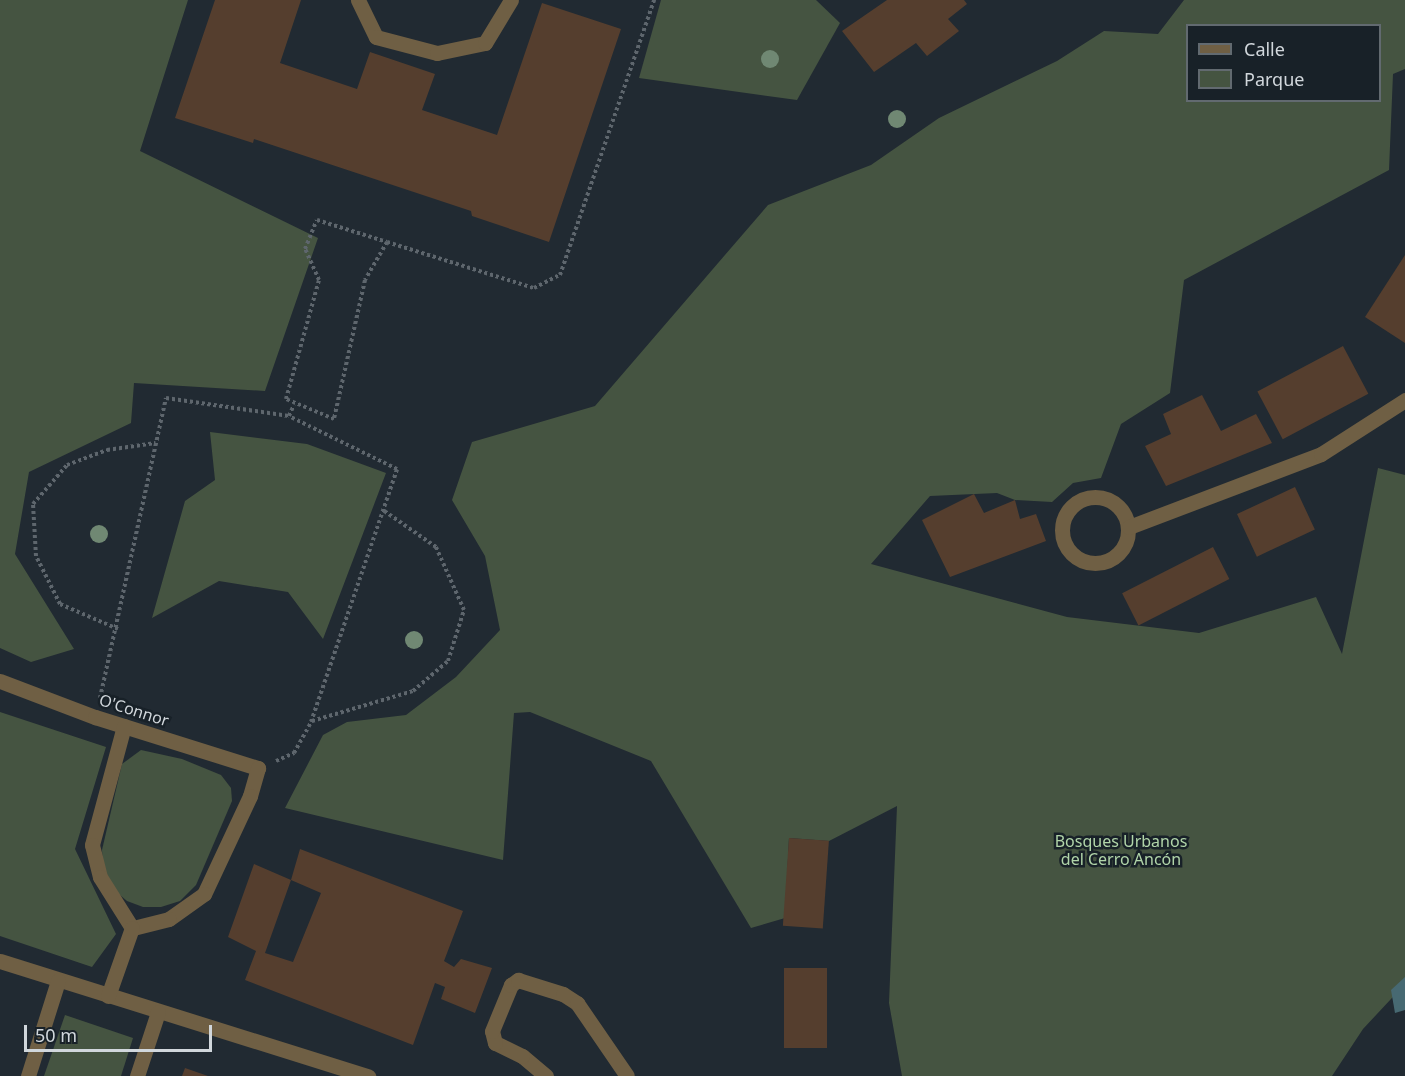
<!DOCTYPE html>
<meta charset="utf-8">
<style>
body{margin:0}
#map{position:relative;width:1405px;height:1076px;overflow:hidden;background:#212a32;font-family:"Noto Sans",sans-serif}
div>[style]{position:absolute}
.green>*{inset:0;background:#455441}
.water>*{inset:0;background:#476972}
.building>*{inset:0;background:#553e2e;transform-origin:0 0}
.path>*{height:4px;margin-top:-2px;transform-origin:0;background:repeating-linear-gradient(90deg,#5e666d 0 3px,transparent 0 6px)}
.minor>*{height:15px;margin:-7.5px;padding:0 7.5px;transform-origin:7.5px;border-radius:7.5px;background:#6f5f44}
.minor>.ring{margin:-7.5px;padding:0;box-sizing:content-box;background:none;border:15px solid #6f5f44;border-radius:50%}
.trees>*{width:18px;height:18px;margin:-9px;border-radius:50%;background:#708873}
span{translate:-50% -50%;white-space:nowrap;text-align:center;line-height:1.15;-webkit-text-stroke:5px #182128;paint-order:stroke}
.street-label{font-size:16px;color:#d1d7dc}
.park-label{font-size:16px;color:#b1d5a9}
.legend{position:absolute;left:1186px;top:24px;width:195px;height:78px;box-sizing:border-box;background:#182128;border:2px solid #626a70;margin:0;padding:8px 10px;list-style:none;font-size:18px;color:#d1d7dc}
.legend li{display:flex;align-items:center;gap:12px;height:30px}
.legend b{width:30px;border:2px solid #626a70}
.scale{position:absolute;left:24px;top:1025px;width:188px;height:27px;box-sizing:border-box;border:3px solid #d1d7dc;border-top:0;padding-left:8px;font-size:18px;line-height:21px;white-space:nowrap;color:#d1d7dc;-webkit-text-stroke:4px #182128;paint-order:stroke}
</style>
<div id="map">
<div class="green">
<i style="clip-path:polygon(0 0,188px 0,140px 151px,318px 238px,265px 391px,134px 383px,131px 423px,29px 472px,15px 554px,74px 649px,31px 662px,0 648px)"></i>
<i style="clip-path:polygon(661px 0,816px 0,840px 23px,797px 100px,639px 78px)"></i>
<i style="clip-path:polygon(evenodd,1184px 0,1405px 0,1405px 69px,1393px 74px,1389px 170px,1184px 280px,1170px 393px,1121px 424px,1101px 478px,1073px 483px,1052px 502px,1015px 500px,997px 493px,930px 496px,871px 564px,1067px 617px,1199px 633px,1316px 597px,1342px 654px,1378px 468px,1405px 475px,1405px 984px,1363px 1029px,1332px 1076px,902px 1076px,889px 1003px,897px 806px,829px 841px,789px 838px,785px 918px,751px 928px,651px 761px,530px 712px,514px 713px,503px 860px,285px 808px,323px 735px,347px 722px,406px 715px,456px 677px,500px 630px,485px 556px,452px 500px,472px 442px,595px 406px,768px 205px,871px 165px,939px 118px,1057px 61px,1104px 31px,1158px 34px,1184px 0,1188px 26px,1380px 26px,1380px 100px,1188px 100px,1188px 26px)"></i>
<i style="clip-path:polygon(210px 432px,307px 444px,386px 473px,323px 639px,288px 592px,219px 581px,152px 618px,185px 501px,215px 480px)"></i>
<i style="clip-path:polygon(0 712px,106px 747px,75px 849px,116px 934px,92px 967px,0 936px)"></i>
<i style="clip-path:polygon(141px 750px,182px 759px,221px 775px,231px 788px,232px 801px,196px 885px,180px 901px,161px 907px,143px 907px,127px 901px,114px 890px,103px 865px,102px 850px,122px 764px)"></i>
<i style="clip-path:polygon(65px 1015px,133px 1038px,121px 1076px,44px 1076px)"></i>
</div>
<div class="water">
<i style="clip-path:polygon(1405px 977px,1405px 1010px,1395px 1013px,1391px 990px)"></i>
</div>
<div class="building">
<i style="clip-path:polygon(215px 0,301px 0,280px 63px,357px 89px,370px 52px,435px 74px,422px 110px,497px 135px,542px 3px,621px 29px,549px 242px,472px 216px,471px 211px,254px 139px,253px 143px,175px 118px)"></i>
<i style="clip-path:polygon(887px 0,964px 0,967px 4px,948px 19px,959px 31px,927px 56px,916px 43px,874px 72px,842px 31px)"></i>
<i style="clip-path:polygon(1405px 255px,1405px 343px,1365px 317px)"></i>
<i style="left:1343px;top:346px;width:54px;height:97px;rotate:62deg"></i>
<i style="clip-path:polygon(1202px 395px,1221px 431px,1256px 414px,1272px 443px,1166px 486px,1145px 446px,1171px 434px,1163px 414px)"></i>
<i style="left:1295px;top:487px;width:47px;height:64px;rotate:65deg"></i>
<i style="clip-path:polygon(974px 494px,984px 513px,1015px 500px,1020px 519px,1036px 514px,1046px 541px,950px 577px,922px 520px)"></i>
<i style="left:1213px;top:547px;width:36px;height:102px;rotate:63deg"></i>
<i style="left:789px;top:838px;width:40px;height:88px;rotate:4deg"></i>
<i style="clip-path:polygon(evenodd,300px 849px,463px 911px,444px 961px,454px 967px,461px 959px,492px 968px,475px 1013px,441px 999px,445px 987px,435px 983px,413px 1045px,245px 980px,256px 951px,228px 937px,254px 864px,291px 880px,300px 849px,291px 880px,321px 893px,293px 962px,265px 953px,291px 880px)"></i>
<i style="left:784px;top:968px;width:43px;height:80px"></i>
<i style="clip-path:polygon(185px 1068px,208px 1076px,182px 1076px)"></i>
</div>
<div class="path">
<i style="left:317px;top:220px;width:73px;rotate:17.4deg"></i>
<i style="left:387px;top:242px;width:44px;rotate:120.1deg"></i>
<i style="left:365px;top:280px;width:142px;rotate:102.6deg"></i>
<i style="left:334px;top:419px;width:52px;rotate:-157.4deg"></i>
<i style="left:286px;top:399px;width:123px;rotate:-74.5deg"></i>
<i style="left:319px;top:280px;width:34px;rotate:-114deg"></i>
<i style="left:305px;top:249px;width:31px;rotate:-68deg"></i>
<i style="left:387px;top:242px;width:154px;rotate:17.4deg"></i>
<i style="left:534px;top:288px;width:29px;rotate:-27deg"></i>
<i style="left:560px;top:275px;width:291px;rotate:-71.1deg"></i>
<i style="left:118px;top:629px;width:63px;rotate:-156.7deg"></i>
<i style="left:60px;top:604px;width:54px;rotate:-116.6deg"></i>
<i style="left:36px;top:556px;width:52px;rotate:-93.3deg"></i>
<i style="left:33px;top:504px;width:52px;rotate:-48.9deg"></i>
<i style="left:67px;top:465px;width:43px;rotate:-20.6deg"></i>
<i style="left:107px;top:450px;width:49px;rotate:-8.1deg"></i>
<i style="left:100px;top:698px;width:307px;rotate:-77.6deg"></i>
<i style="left:166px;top:398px;width:124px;rotate:8.3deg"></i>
<i style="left:312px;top:721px;width:105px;rotate:-16.5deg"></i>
<i style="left:413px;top:691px;width:46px;rotate:-40.6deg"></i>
<i style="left:448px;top:661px;width:53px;rotate:-72.6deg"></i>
<i style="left:464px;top:610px;width:69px;rotate:-114deg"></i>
<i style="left:436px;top:547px;width:65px;rotate:-145.1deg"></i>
<i style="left:276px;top:761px;width:20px;rotate:-24deg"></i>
<i style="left:294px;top:753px;width:35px;rotate:-61deg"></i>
<i style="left:311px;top:722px;width:267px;rotate:-71.2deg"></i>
<i style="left:397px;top:469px;width:120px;rotate:-153.9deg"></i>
<i style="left:289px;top:416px;width:12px;rotate:-66deg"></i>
</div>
<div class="minor">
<i style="left:358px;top:0;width:41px;rotate:64.1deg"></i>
<i style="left:376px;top:37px;width:63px;rotate:14.7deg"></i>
<i style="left:437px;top:53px;width:49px;rotate:-11.8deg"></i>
<i style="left:485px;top:43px;width:50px;rotate:-58.8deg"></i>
<i class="ring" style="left:1062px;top:497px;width:51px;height:51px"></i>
<i style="left:1129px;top:527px;width:205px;rotate:-20.8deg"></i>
<i style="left:1321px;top:454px;width:100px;rotate:-32.7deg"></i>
<i style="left:0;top:681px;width:102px;rotate:20.8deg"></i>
<i style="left:95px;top:717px;width:171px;rotate:17.4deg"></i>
<i style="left:258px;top:768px;width:29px;rotate:106deg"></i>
<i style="left:250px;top:796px;width:108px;rotate:115.1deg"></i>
<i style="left:204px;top:894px;width:43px;rotate:144.5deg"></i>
<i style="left:169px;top:919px;width:38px;rotate:166deg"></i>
<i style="left:124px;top:726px;width:123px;rotate:105.1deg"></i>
<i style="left:92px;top:845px;width:33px;rotate:76deg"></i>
<i style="left:100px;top:877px;width:60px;rotate:57.9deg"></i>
<i style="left:0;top:961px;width:386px;rotate:17.4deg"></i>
<i style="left:108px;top:996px;width:72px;rotate:-70.6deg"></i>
<i style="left:28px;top:1076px;width:100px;rotate:-72.5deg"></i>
<i style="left:137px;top:1076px;width:67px;rotate:-71.8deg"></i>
<i style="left:546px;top:1076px;width:31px;rotate:-140deg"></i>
<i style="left:522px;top:1056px;width:30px;rotate:-154deg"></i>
<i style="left:495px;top:1043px;width:12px;rotate:-104deg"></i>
<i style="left:492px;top:1031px;width:50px;rotate:-67.6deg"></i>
<i style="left:511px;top:985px;width:9px;rotate:-36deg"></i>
<i style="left:518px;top:980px;width:47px;rotate:17.3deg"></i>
<i style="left:563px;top:994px;width:17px;rotate:33deg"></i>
<i style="left:577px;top:1003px;width:88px;rotate:55.6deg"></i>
</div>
<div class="trees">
<i style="left:770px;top:59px"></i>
<i style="left:897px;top:119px"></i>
<i style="left:99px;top:534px"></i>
<i style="left:414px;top:640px"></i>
</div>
<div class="street-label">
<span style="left:134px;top:710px;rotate:18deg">O'Connor</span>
</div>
<div class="park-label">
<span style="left:1121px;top:850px">Bosques Urbanos<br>del Cerro Ancón</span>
</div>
<ul class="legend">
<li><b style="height:8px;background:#6f5f44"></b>Calle</li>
<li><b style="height:16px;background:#455441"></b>Parque</li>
</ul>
<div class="scale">50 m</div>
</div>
